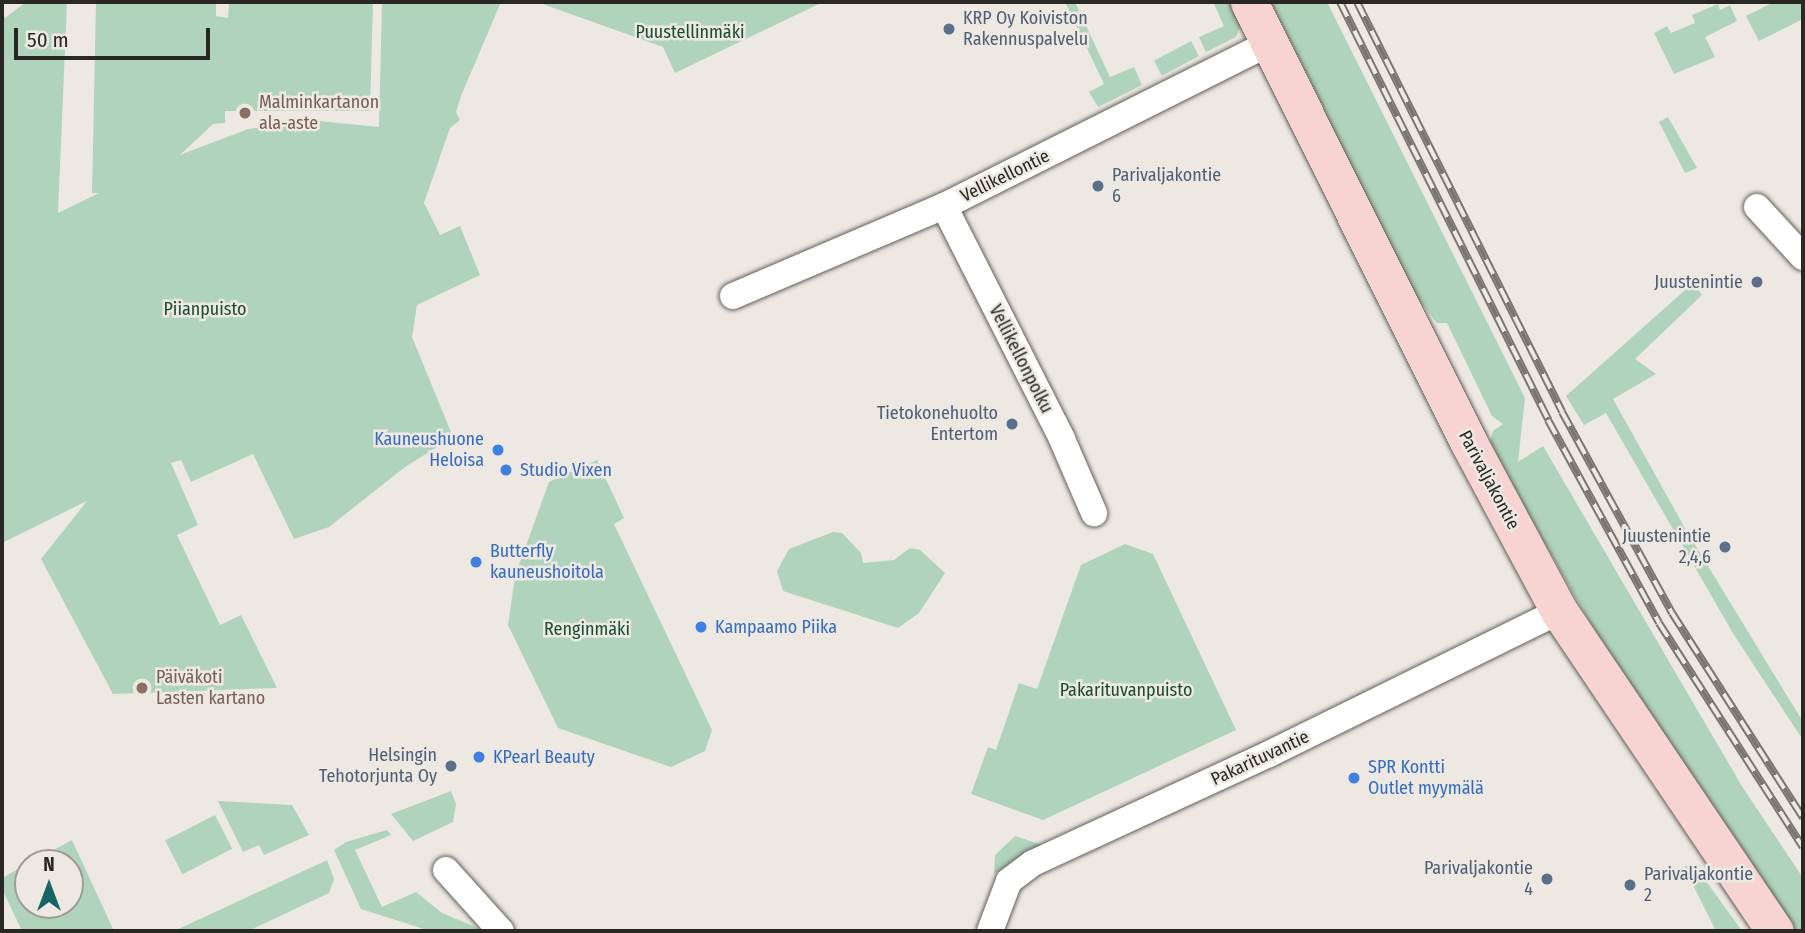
<!DOCTYPE html>
<meta charset="utf-8">
<style>
body{margin:0}
#map{position:relative;width:1805px;height:933px;overflow:hidden;background:#ede9e2;font-family:"Fira Sans Condensed",sans-serif}
div>[style]{position:absolute}
.green>*{inset:0;background:#b0d3bb;transform-origin:0 0}
.roads{filter:drop-shadow(0 0 2px #635f59) drop-shadow(0 0 2px #635f59)}
.street>*{height:26px;margin:-13px;padding:0 13px;transform-origin:13px;border-radius:13px;background:#fff}
.secondary>*{height:37px;margin:-18.5px;padding:0 18.5px;transform-origin:18.5px;border-radius:18.5px;background:#f7d4d1}
.rail>*{height:8px;margin-top:-4px;transform-origin:0;background:repeating-linear-gradient(90deg,#ede9e2 0 16px,#797672 0 32px);box-sizing:border-box;border-block:2px solid #797672}
.dots>*{width:19px;height:19px;translate:-50% -50%;box-sizing:border-box;border:4px solid #ede9e2;border-radius:50%}
span{translate:-50% -50%;white-space:nowrap;text-align:center;line-height:1.15;-webkit-text-stroke:5px #ede9e2;paint-order:stroke}
.service-label{font-size:18px;color:#4e5e75}
.left{translate:0 -50%;text-align:left}
.right{translate:-100% -50%;text-align:right}
.park-label{font-size:18px;color:#174e30}
.education-label{font-size:18px;color:#785e54}
.street-label{font-size:18px;color:#292825}
.shop-label{font-size:18px;color:#366cbe}
.frame{position:absolute;inset:0;border:4px solid #292825;pointer-events:none}
.north{position:absolute;left:14px;top:849px;width:70px;height:70px;box-sizing:border-box;background:#ede9e2;border:2px solid #9f9c96;border-radius:50%;rotate:0deg;font-size:19px;font-weight:700;line-height:28px;text-align:center;color:#292825}
.north::after{content:'';display:block;margin:auto;width:24px;height:32px;background:#166463;clip-path:polygon(50% 0,100% 100%,50% 72%,0 100%)}
.scale{position:absolute;left:14px;top:28px;width:196px;height:32px;box-sizing:border-box;border:4px solid #292825;border-top:0;padding-left:9px;font-size:21px;line-height:24px;white-space:nowrap;color:#292825;-webkit-text-stroke:5px #ede9e2;paint-order:stroke}
</style>
<div id="map">
<div class="green">
<i style="clip-path:polygon(26px 2px,67px 2px,58px 213px,99px 193px,92px 193px,96px 2px,216px 2px,216px 16px,228px 18px,229px 2px,373px 2px,370px 111px,225px 111px,225px 123px,213px 124px,180px 155px,248px 129px,319px 121px,379px 127px,382px 2px,501px 2px,461px 96px,456px 112px,460px 120px,450px 128px,424px 203px,440px 235px,460px 226px,480px 275px,417px 305px,412px 337px,453px 437px,405px 467px,329px 527px,294px 539px,253px 454px,191px 482px,181px 460px,171px 463px,198px 525px,177px 535px,220px 625px,241px 615px,277px 688px,113px 694px,41px 559px,87px 501px,2px 543px,2px 12px,5px 18px)"></i>
<i style="clip-path:polygon(537px 2px,823px 2px,675px 73px,663px 47px)"></i>
<i style="clip-path:polygon(1065px 2px,1075px 2px,1110px 77px,1134px 67px,1142px 85px,1098px 107px,1089px 92px,1104px 84px)"></i>
<i style="clip-path:polygon(1213px 2px,1232px 2px,1241px 24px,1236px 37px,1206px 52px,1199px 37px,1224px 26px)"></i>
<i style="clip-path:polygon(1271px 2px,1327px 2px,1525px 398px,1518px 462px,1543px 446px,1743px 788px,1803px 878px,1803px 931px,1790px 931px,1611px 659px,1489px 445px,1493px 431px,1503px 424px,1492px 416px,1447px 323px,1437px 323px,1413px 292px)"></i>
<i style="clip-path:polygon(1774px 2px,1803px 2px,1803px 19px,1759px 41px,1746px 16px)"></i>
<i style="clip-path:polygon(1718px 4px,1720px 10px,1730px 5px,1737px 21px,1705px 37px,1715px 57px,1674px 74px,1654px 33px,1667px 26px,1671px 33px,1695px 23px,1692px 15px)"></i>
<i style="left:1191px;top:41px;width:17px;height:42px;rotate:62deg"></i>
<i style="clip-path:polygon(1668px 117px,1697px 168px,1685px 173px,1659px 122px)"></i>
<i style="clip-path:polygon(1693px 283px,1702px 295px,1635px 359px,1656px 374px,1613px 399px,1686px 530px,1803px 722px,1803px 740px,1734px 635px,1606px 413px,1584px 425px,1566px 396px)"></i>
<i style="clip-path:polygon(597px 460px,624px 518px,614px 524px,712px 730px,705px 751px,671px 767px,558px 728px,508px 625px,515px 576px,549px 482px)"></i>
<i style="clip-path:polygon(833px 532px,842px 533px,861px 553px,863px 563px,894px 560px,910px 548px,920px 550px,945px 573px,919px 613px,898px 628px,783px 591px,777px 571px,789px 549px)"></i>
<i style="clip-path:polygon(1125px 544px,1153px 554px,1236px 730px,1043px 820px,971px 794px,988px 747px,996px 750px,1019px 683px,1037px 689px,1081px 565px)"></i>
<i style="clip-path:polygon(451px 791px,456px 804px,453px 822px,413px 841px,391px 814px)"></i>
<i style="clip-path:polygon(218px 801px,292px 805px,309px 835px,264px 855px,259px 845px,243px 852px)"></i>
<i style="left:215px;top:815px;width:38px;height:56px;rotate:63deg"></i>
<i style="clip-path:polygon(387px 830px,391px 835px,355px 850px,382px 907px,416px 892px,442px 913px,485px 931px,430px 931px,361px 909px,334px 850px,346px 842px)"></i>
<i style="clip-path:polygon(1015px 836px,1042px 845px,994px 874px,995px 855px)"></i>
<i style="clip-path:polygon(evenodd,72px 840px,114px 931px,22px 931px,2px 889px,2px 878px,72px 840px,28px 863px,70px 863px,70px 905px,28px 905px,28px 863px)"></i>
<i style="clip-path:polygon(327px 860px,334px 879px,329px 893px,248px 931px,174px 931px)"></i>
<i style="clip-path:polygon(1693px 863px,1742px 931px,1716px 931px,1684px 867px)"></i>
</div>
<div class="roads">
<div class="street">
<i style="left:944px;top:206px;width:261px;rotate:63.1deg"></i>
<i style="left:1062px;top:439px;width:81px;rotate:66.6deg"></i>
<i style="left:1757px;top:207px;width:68px;rotate:47.4deg"></i>
<i style="left:733px;top:296px;width:229px;rotate:-23.1deg"></i>
<i style="left:944px;top:206px;width:364px;rotate:-26.6deg"></i>
<i style="left:446px;top:870px;width:82px;rotate:48deg"></i>
<i style="left:990px;top:931px;width:53px;rotate:-69.2deg"></i>
<i style="left:1009px;top:881px;width:30px;rotate:-37deg"></i>
<i style="left:1033px;top:863px;width:260px;rotate:-24.8deg"></i>
<i style="left:1269px;top:754px;width:323px;rotate:-26.2deg"></i>
</div>
<div class="secondary">
<i style="left:1249px;top:2px;width:493px;rotate:63.5deg"></i>
<i style="left:1469px;top:443px;width:191px;rotate:61.8deg"></i>
<i style="left:1559px;top:611px;width:386px;rotate:56deg"></i>
</div>
</div>
<div class="rail">
<i style="left:1340px;top:2px;width:467px;rotate:63.5deg"></i>
<i style="left:1548px;top:420px;width:231px;rotate:61.3deg"></i>
<i style="left:1659px;top:623px;width:266px;rotate:57.3deg"></i>
<i style="left:1357px;top:2px;width:458px;rotate:63.4deg"></i>
<i style="left:1562px;top:412px;width:229px;rotate:61.3deg"></i>
<i style="left:1672px;top:613px;width:243px;rotate:57.4deg"></i>
</div>
<div class="dots">
<i style="left:949px;top:29px;background:#5c6f8a"></i>
<i style="left:245px;top:113px;background:#8d6e63"></i>
<i style="left:1098px;top:186px;background:#5c6f8a"></i>
<i style="left:1757px;top:282px;background:#5c6f8a"></i>
<i style="left:1012px;top:424px;background:#5c6f8a"></i>
<i style="left:498px;top:450px;background:#3f7fe0"></i>
<i style="left:506px;top:470px;background:#3f7fe0"></i>
<i style="left:1725px;top:547px;background:#5c6f8a"></i>
<i style="left:476px;top:562px;background:#3f7fe0"></i>
<i style="left:701px;top:627px;background:#3f7fe0"></i>
<i style="left:142px;top:688px;background:#8d6e63"></i>
<i style="left:479px;top:757px;background:#3f7fe0"></i>
<i style="left:451px;top:766px;background:#5c6f8a"></i>
<i style="left:1354px;top:778px;background:#3f7fe0"></i>
<i style="left:1547px;top:879px;background:#5c6f8a"></i>
<i style="left:1630px;top:885px;background:#5c6f8a"></i>
</div>
<div class="service-label">
<span class="left" style="left:963px;top:29px">KRP Oy Koiviston<br>Rakennuspalvelu</span>
<span class="left" style="left:1112px;top:186px">Parivaljakontie<br>6</span>
<span class="right" style="left:1743px;top:282px">Juustenintie</span>
<span class="right" style="left:998px;top:424px">Tietokonehuolto<br>Entertom</span>
<span class="right" style="left:1711px;top:547px">Juustenintie<br>2,4,6</span>
<span class="right" style="left:437px;top:766px">Helsingin<br>Tehotorjunta Oy</span>
<span class="right" style="left:1533px;top:879px">Parivaljakontie<br>4</span>
<span class="left" style="left:1644px;top:885px">Parivaljakontie<br>2</span>
</div>
<div class="park-label">
<span style="left:690px;top:32px">Puustellinmäki</span>
<span style="left:205px;top:309px">Piianpuisto</span>
<span style="left:587px;top:629px">Renginmäki</span>
<span style="left:1126px;top:690px">Pakarituvanpuisto</span>
</div>
<div class="education-label">
<span class="left" style="left:259px;top:113px">Malminkartanon<br>ala-aste</span>
<span class="left" style="left:156px;top:688px">Päiväkoti<br>Lasten kartano</span>
</div>
<div class="street-label">
<span style="left:1005px;top:176px;rotate:-26deg">Vellikellontie</span>
<span style="left:1021px;top:359px;rotate:63deg">Vellikellonpolku</span>
<span style="left:1489px;top:480px;rotate:62deg">Parivaljakontie</span>
<span style="left:1260px;top:758px;rotate:-25deg">Pakarituvantie</span>
</div>
<div class="shop-label">
<span class="right" style="left:484px;top:450px">Kauneushuone<br>Heloisa</span>
<span class="left" style="left:520px;top:470px">Studio Vixen</span>
<span class="left" style="left:490px;top:562px">Butterfly<br>kauneushoitola</span>
<span class="left" style="left:715px;top:627px">Kampaamo Piika</span>
<span class="left" style="left:493px;top:757px">KPearl Beauty</span>
<span class="left" style="left:1368px;top:778px">SPR Kontti<br>Outlet myymälä</span>
</div>
<div class="frame"></div>
<div class="north">N</div>
<div class="scale">50 m</div>
</div>
